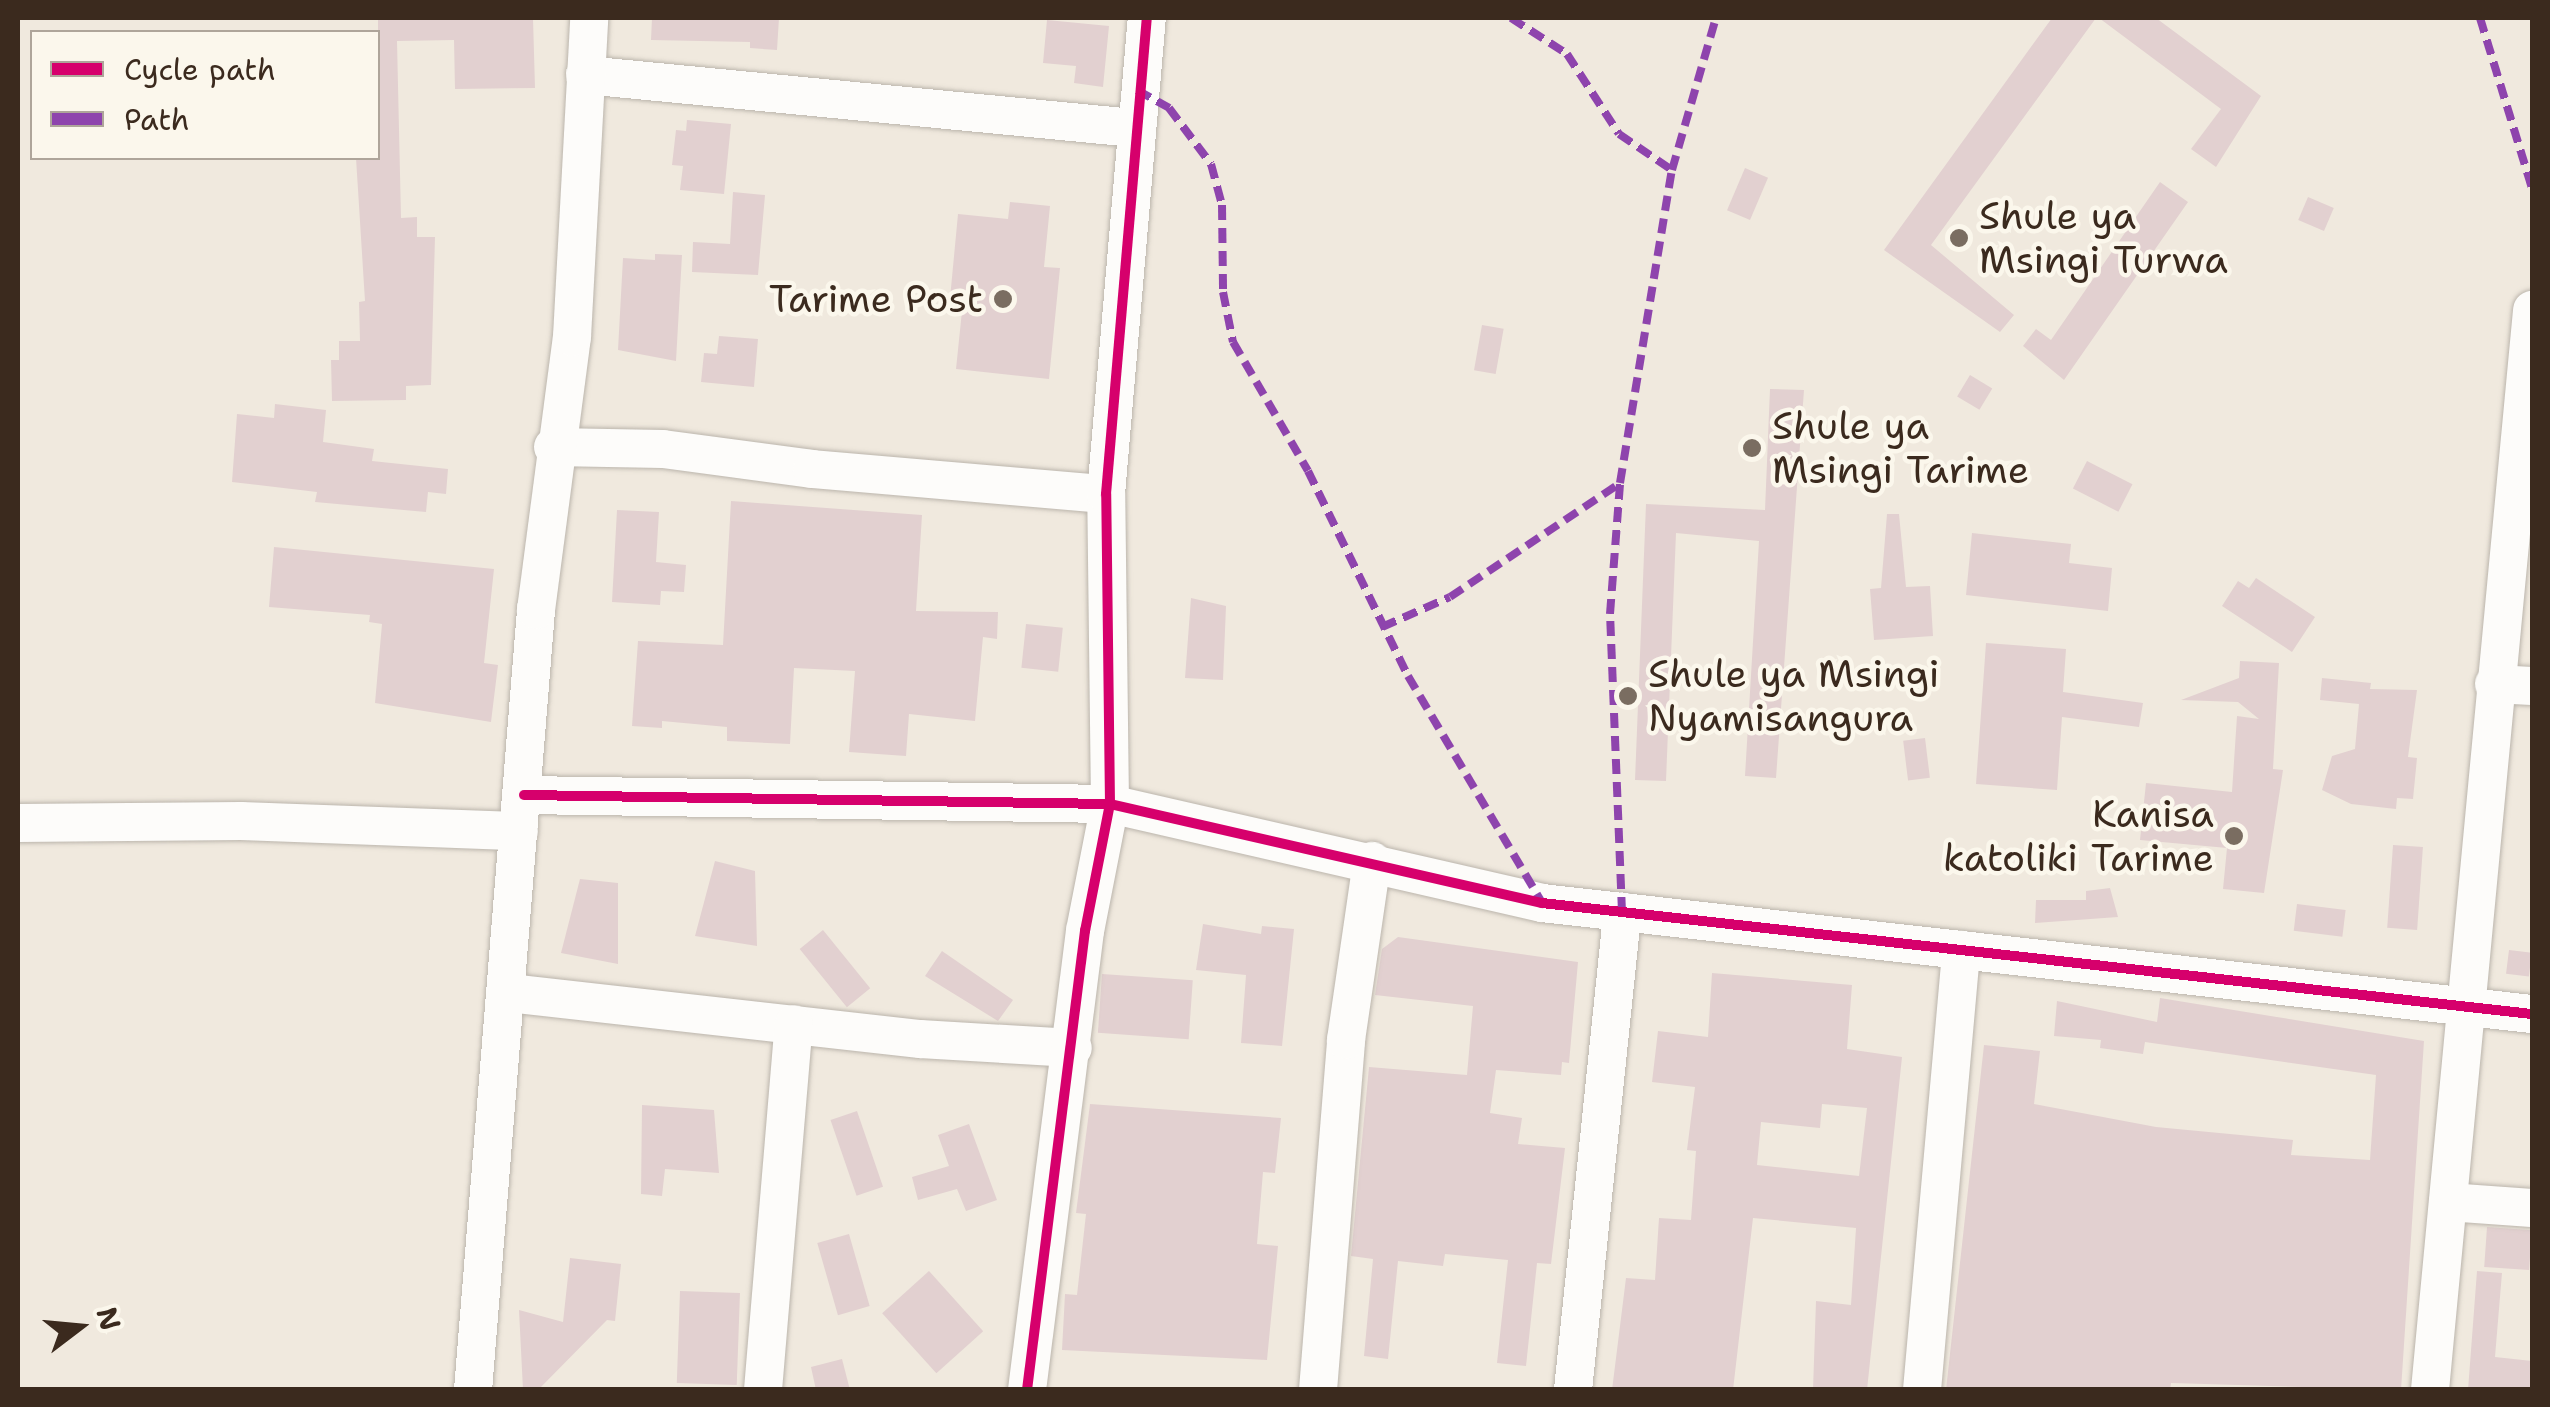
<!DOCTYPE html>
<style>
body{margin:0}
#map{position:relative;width:2550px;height:1407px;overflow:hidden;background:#f0e9de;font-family:"Shantell Sans",sans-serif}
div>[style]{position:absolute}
.building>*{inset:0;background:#e2d0d0;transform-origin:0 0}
.roads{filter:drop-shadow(0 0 2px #bbb5ac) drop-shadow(0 0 2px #bbb5ac)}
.minor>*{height:38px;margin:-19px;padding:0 19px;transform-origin:19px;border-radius:19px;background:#fdfcfa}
.quiet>*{height:8px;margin-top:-4px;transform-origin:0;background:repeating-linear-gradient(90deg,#8e44ad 0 15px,transparent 0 23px)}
.cycleway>*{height:10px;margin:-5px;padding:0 5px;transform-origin:5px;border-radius:5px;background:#d6006c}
.dots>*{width:28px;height:28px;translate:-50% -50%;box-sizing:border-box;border:5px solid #fbf7ec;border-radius:50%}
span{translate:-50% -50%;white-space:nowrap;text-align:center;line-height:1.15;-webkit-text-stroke:9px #fbf7ec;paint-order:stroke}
.poi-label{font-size:38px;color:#3b2a1e}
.left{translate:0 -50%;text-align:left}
.right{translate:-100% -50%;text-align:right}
.frame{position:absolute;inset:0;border:20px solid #3b2a1e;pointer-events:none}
.legend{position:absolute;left:30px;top:30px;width:350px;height:130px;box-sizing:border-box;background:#fbf7ec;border:2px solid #aea59a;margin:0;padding:12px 18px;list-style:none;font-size:30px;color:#3b2a1e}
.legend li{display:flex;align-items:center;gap:20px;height:50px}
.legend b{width:50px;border:2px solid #aea59a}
.north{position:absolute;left:30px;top:1277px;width:100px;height:100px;-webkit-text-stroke:8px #fbf7ec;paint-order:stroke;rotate:74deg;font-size:28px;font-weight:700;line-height:40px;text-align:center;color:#3b2a1e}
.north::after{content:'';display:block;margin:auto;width:35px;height:45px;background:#3b2a1e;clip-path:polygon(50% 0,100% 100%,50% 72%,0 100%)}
</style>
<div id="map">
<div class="building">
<i style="clip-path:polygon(378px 18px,533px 18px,535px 88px,455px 89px,454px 40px,397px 41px,401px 218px,417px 217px,417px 237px,435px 237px,431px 385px,406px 386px,406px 400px,332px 401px,331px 360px,339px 360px,339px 341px,360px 341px,359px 302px,365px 301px,356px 158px,378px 158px)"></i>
<i style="clip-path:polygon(652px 18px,779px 18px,777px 50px,750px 48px,750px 42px,651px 40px)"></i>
<i style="clip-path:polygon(2052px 18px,2096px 18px,1931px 245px,2014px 315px,2000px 332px,1884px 250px)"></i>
<i style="clip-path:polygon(2099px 18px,2156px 18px,2261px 96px,2216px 167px,2191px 149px,2221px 109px)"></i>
<i style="clip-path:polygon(1047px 20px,1109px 26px,1103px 87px,1074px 83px,1076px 66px,1043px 63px)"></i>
<i style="clip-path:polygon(687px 120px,731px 124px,724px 194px,680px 190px,683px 166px,672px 165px,676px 130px,686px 131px)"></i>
<i style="left:1745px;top:168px;width:25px;height:46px;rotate:23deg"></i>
<i style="clip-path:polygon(2160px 182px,2188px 202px,2064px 380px,2023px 346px,2036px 329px,2051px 340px)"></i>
<i style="clip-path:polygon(733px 192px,765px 195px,758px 275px,692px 272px,693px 242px,730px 244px)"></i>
<i style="left:2308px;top:197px;width:28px;height:25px;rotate:23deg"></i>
<i style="clip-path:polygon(1010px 202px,1050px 206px,1044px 267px,1060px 268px,1049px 379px,956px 369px,962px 311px,949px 309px,958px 214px,1008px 219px)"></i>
<i style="clip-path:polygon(655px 254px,682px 255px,676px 361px,618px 350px,623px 258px,655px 260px)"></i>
<i style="left:1482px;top:325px;width:22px;height:46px;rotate:10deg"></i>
<i style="clip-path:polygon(719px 336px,758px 339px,754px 387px,701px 382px,704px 353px,717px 354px)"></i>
<i style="left:1970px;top:375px;width:26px;height:25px;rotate:31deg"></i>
<i style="clip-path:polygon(1770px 389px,1804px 390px,1776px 778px,1745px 776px,1759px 541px,1676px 533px,1666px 781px,1635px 780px,1646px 504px,1765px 510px)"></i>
<i style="clip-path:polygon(275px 404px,326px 410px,323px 442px,374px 449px,372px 461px,448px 469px,446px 494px,428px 492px,426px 512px,315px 502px,317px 492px,232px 482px,237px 414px,274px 418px)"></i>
<i style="left:2087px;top:461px;width:51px;height:31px;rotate:27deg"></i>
<i style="clip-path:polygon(731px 501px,922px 515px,916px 611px,998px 612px,997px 639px,983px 637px,975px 721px,909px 714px,906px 756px,849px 752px,855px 671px,794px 668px,790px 744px,727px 741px,727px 727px,662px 721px,662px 728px,632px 726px,638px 641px,723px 645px)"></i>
<i style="clip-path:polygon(617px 510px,659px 512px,656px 562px,686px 565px,684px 592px,661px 591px,660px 605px,612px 602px)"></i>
<i style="clip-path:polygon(1887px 514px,1899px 514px,1906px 587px,1930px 586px,1933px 636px,1874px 640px,1870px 589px,1881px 588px)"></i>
<i style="clip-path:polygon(1972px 533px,2071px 544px,2069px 563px,2112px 568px,2108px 611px,1966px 595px)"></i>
<i style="clip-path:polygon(274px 547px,494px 569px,484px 663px,498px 665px,491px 722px,375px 703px,382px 624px,369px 622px,370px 615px,269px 607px)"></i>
<i style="clip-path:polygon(2256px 578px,2315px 617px,2292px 652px,2222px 606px,2238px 581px,2249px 588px)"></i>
<i style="clip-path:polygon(1191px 598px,1226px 606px,1223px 680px,1185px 678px)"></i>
<i style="left:1026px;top:624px;width:37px;height:44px;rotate:6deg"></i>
<i style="clip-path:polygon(1986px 643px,2066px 649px,2063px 692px,2143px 703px,2139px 727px,2062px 717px,2057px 790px,1976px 784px)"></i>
<i style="clip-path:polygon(2240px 661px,2279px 663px,2273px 769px,2283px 770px,2264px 893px,2223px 889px,2227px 848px,2140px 840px,2146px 783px,2232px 792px,2237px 716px,2259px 719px,2238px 702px,2181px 700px,2239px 678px)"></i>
<i style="clip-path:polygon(2322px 678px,2371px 683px,2370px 689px,2417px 690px,2408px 757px,2417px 758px,2413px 799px,2397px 798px,2396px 809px,2351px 804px,2322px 790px,2332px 756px,2355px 749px,2359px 704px,2320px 700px)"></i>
<i style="left:1925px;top:738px;width:40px;height:22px;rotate:83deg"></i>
<i style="left:2393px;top:845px;width:30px;height:83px;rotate:4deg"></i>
<i style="clip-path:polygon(715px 861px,755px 871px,757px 946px,695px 936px)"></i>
<i style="clip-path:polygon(580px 879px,618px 883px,618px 964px,561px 953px)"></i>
<i style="clip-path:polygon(2110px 888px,2118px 917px,2035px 923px,2036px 900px,2086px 900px,2086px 891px)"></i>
<i style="left:2297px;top:904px;width:49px;height:27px;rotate:7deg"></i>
<i style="clip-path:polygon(1203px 924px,1261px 934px,1262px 926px,1294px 929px,1282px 1046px,1241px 1043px,1246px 975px,1196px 970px)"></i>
<i style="left:823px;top:930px;width:75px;height:30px;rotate:51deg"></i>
<i style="clip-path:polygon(1398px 937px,1578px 962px,1569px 1063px,1562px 1062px,1561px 1075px,1496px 1070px,1490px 1113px,1522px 1118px,1518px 1144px,1565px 1148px,1551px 1264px,1537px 1263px,1526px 1366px,1497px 1363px,1508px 1260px,1445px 1254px,1443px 1266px,1398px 1261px,1388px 1359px,1364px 1356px,1373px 1259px,1351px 1256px,1369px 1067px,1467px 1075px,1473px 1006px,1375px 995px,1382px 949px)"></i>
<i style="left:2509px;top:950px;width:23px;height:24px;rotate:7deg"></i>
<i style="clip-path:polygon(942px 951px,1013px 1000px,998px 1021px,925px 976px)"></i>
<i style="clip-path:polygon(evenodd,1712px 973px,1852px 985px,1847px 1049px,1902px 1057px,1867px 1390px,1813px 1390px,1816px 1301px,1851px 1305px,1856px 1228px,1753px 1218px,1733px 1390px,1612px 1390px,1626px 1278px,1655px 1280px,1659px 1218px,1691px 1220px,1696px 1151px,1687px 1150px,1695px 1087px,1652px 1082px,1658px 1031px,1708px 1037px,1712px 973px,1822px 1104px,1867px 1108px,1859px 1176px,1757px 1165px,1761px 1122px,1820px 1128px,1822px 1104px)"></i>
<i style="left:1102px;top:974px;width:91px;height:59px;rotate:4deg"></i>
<i style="clip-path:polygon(2160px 998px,2424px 1041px,2401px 1390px,2171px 1383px,2170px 1390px,1946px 1390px,1984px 1045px,2040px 1051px,2034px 1104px,2156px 1127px,2293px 1140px,2291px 1155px,2370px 1160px,2376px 1075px,2145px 1042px,2143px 1054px,2100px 1048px,2101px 1040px,2054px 1036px,2057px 1001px,2157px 1022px)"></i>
<i style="clip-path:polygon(1090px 1104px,1281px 1118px,1275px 1173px,1263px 1172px,1257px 1244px,1278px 1246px,1267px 1360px,1062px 1350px,1065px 1294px,1077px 1295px,1086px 1214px,1076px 1213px)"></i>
<i style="clip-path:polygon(642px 1105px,714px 1110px,719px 1173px,665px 1169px,662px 1196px,641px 1194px)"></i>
<i style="left:857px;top:1111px;width:80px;height:28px;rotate:71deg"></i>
<i style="clip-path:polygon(969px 1124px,997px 1200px,966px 1211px,957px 1189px,918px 1200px,912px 1177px,949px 1166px,938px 1135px)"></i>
<i style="left:2487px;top:1227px;width:45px;height:40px;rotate:4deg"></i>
<i style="left:849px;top:1234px;width:75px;height:33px;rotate:74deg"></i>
<i style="clip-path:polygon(570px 1258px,621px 1264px,615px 1321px,607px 1320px,538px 1390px,523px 1390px,519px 1310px,563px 1322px)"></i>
<i style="left:929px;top:1271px;width:81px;height:63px;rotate:48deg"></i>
<i style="clip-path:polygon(2477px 1271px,2502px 1273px,2495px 1357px,2532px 1361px,2532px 1390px,2468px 1390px)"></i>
<i style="left:680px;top:1291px;width:60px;height:92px;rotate:2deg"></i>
<i style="clip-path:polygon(842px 1359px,850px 1390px,816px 1390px,811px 1367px)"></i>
</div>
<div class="roads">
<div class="minor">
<i style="left:585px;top:75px;width:551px;rotate:5.52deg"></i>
<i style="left:553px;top:447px;width:110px;rotate:1deg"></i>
<i style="left:663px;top:449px;width:150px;rotate:7.6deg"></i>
<i style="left:812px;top:469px;width:295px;rotate:4.9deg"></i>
<i style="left:2494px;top:684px;width:38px;rotate:3deg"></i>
<i style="left:524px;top:795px;width:586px;rotate:0.88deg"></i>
<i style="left:1110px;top:804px;width:443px;rotate:12.9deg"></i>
<i style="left:1542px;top:903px;width:996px;rotate:6.4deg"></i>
<i style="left:18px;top:823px;width:223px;rotate:-0.5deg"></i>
<i style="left:241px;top:821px;width:278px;rotate:2.1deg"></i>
<i style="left:509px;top:993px;width:414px;rotate:6.4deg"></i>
<i style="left:920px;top:1039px;width:153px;rotate:3.4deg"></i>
<i style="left:2448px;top:1202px;width:84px;rotate:4.1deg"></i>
<i style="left:473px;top:1390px;width:783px;rotate:-85.38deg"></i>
<i style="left:536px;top:610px;width:275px;rotate:-82.5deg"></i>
<i style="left:572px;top:337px;width:319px;rotate:-86.9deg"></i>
<i style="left:763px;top:1390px;width:367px;rotate:-85.2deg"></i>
<i style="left:1027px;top:1390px;width:463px;rotate:-82.8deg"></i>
<i style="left:1085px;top:931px;width:129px;rotate:-78.9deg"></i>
<i style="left:1110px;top:804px;width:310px;rotate:-90.7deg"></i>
<i style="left:1106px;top:494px;width:478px;rotate:-85.1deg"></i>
<i style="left:1318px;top:1390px;width:351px;rotate:-85.4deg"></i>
<i style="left:1346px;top:1040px;width:181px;rotate:-81.7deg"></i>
<i style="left:1573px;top:1390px;width:481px;rotate:-84.1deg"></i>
<i style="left:1922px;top:1390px;width:442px;rotate:-84.9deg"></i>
<i style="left:2430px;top:1390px;width:1085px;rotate:-84.6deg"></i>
</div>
</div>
<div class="quiet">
<i style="left:1511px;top:18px;width:67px;rotate:32.7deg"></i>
<i style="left:1567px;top:54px;width:95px;rotate:57deg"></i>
<i style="left:1619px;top:134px;width:64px;rotate:34.2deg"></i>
<i style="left:2480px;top:18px;width:178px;rotate:73deg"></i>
<i style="left:1137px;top:90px;width:37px;rotate:29deg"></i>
<i style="left:1169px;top:108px;width:70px;rotate:53.1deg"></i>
<i style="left:1211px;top:164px;width:42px;rotate:75deg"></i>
<i style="left:1222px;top:205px;width:87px;rotate:89.3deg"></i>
<i style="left:1223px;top:292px;width:51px;rotate:78.7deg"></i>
<i style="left:1233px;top:342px;width:149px;rotate:59.8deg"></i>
<i style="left:1308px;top:471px;width:228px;rotate:64deg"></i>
<i style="left:1408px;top:676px;width:264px;rotate:59.4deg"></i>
<i style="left:1382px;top:627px;width:74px;rotate:-23.8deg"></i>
<i style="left:1450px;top:597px;width:205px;rotate:-33.8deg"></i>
<i style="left:1622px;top:912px;width:298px;rotate:-92.3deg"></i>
<i style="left:1610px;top:614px;width:131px;rotate:-85.6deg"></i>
<i style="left:1620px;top:483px;width:317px;rotate:-80.6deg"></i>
<i style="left:1672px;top:170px;width:158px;rotate:-73.9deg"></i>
</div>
<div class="cycleway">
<i style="left:524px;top:795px;width:586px;rotate:0.88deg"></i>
<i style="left:1110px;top:804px;width:443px;rotate:12.9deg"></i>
<i style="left:1542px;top:903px;width:996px;rotate:6.4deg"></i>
<i style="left:1027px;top:1390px;width:463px;rotate:-82.8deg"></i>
<i style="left:1085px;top:931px;width:129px;rotate:-78.9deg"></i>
<i style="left:1110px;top:804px;width:310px;rotate:-90.7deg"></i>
<i style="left:1106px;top:494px;width:478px;rotate:-85.1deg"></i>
</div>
<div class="dots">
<i style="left:1959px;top:238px;background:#7a6d61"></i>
<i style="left:1003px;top:299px;background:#7a6d61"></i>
<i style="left:1752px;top:448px;background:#7a6d61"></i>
<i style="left:1628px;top:696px;background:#7a6d61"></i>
<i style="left:2234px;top:836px;background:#7a6d61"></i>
</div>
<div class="poi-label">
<span class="left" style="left:1979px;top:238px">Shule ya<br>Msingi Turwa</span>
<span class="right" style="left:983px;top:299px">Tarime Post</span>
<span class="left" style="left:1772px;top:448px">Shule ya<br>Msingi Tarime</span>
<span class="left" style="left:1648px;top:696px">Shule ya Msingi<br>Nyamisangura</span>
<span class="right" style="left:2214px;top:836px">Kanisa<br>katoliki Tarime</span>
</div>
<div class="frame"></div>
<ul class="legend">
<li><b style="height:12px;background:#d6006c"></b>Cycle path</li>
<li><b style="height:12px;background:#8e44ad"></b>Path</li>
</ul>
<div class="north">N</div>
</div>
